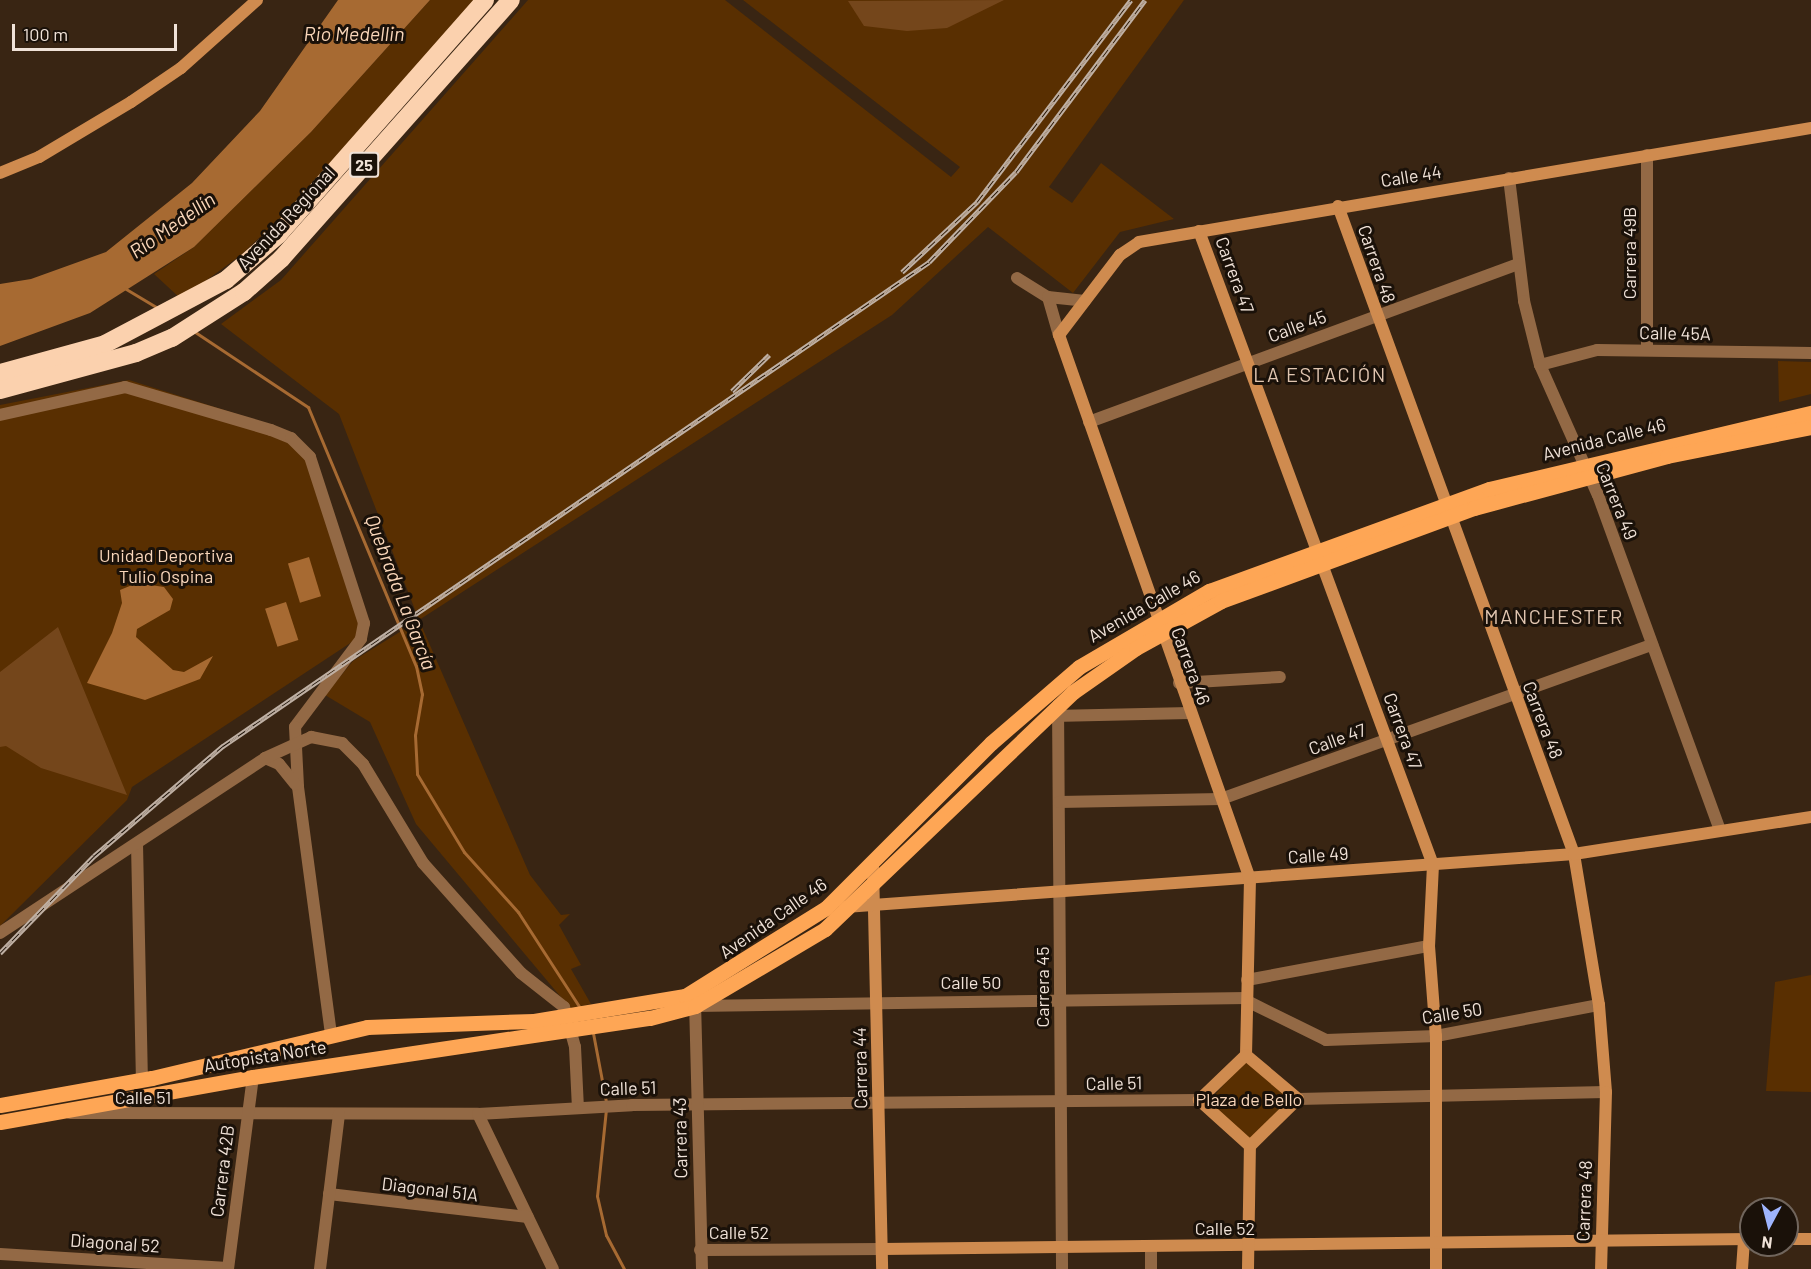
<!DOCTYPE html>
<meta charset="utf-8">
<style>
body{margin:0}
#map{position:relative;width:1811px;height:1269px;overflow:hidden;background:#392513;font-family:Barlow,sans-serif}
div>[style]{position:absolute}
.green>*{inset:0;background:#592f01;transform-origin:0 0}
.forest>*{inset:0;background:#74461b}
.water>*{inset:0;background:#a76a32;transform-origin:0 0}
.stream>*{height:3px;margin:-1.5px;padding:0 1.5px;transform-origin:1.5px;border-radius:1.5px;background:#a76a32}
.street>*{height:12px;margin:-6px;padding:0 6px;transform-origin:6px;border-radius:6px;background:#936945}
.secondary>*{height:12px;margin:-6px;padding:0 6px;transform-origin:6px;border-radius:6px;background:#cf8b4f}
.primary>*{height:15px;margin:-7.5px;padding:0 7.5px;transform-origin:7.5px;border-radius:7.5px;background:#fea655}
.highway>*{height:18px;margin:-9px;padding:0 9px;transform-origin:9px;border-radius:9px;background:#fbd1ae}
.rail>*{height:5px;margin-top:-2.5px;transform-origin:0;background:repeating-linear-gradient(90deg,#1a1109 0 9px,#bfb0a4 0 18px);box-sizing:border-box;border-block:2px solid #bfb0a4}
span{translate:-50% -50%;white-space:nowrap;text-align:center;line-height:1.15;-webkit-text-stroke:6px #1a1109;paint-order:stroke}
.shield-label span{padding:2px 4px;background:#1a1109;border:2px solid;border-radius:4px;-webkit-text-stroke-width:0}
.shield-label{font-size:16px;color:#f0e2d8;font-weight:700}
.street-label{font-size:18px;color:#f0e2d8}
.park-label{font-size:18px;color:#f9d6ba}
.water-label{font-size:20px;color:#f9d6b9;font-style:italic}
.neighbourhood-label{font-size:20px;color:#e1c6b1;letter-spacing:1.5px}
.north{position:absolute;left:1739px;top:1197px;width:60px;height:60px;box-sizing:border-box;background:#1a1109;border:2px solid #70655c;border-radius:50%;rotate:187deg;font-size:16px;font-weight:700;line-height:24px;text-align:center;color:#f0e2d8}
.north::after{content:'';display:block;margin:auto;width:21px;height:27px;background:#9eb4fd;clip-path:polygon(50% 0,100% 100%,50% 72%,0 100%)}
.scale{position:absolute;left:12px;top:24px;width:165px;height:27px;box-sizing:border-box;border:3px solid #f0e2d8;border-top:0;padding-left:8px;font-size:18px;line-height:21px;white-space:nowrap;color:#f0e2d8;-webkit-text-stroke:4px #1a1109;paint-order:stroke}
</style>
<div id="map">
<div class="green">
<i style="clip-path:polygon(430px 0,475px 0,302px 197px,241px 255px,181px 299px,154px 274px,194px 247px,311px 132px)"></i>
<i style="clip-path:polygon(528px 0,725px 0,951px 177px,960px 167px,743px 0,1184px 0,1049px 187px,1072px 203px,1101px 163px,1174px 219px,1120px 232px,1073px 293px,988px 227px,892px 315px,419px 620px,530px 875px,561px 915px,570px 914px,559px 925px,581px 965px,571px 969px,591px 1004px,570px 1008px,416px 824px,370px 722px,325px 695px,353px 661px,419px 620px,339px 414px,221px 324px,281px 280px)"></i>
<i style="clip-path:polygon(1778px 361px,1811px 362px,1811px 394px,1779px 402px)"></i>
<i style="clip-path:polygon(129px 380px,272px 425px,310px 457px,360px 606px,361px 636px,132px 787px,127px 800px,0 926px,0 405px)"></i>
<i style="clip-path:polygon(1811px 975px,1811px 1092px,1766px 1091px,1775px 982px)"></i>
<i style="left:1246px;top:1059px;width:61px;height:58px;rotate:41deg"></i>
</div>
<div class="forest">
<i style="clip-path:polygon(1004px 0,947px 28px,907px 31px,864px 26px,848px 1px)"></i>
<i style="clip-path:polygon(58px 627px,127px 795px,41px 768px,6px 746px,0 747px,0 672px)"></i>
</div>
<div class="water">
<i style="clip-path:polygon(338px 0,430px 0,311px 132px,194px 247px,90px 313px,0 346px,0 284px,31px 279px,106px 252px,192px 183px,260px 111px)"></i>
<i style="left:309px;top:557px;width:41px;height:22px;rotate:73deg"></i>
<i style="clip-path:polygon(137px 583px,164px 587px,173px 599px,170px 610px,137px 629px,136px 637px,173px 670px,184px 672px,213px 656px,200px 679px,145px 700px,87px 683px,112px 633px,122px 603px,120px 590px)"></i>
<i style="left:286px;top:602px;width:40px;height:22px;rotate:72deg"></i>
</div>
<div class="stream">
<i style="left:126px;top:289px;width:39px;rotate:31deg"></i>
<i style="left:195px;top:332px;width:136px;rotate:33.6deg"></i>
<i style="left:308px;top:407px;width:281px;rotate:67.4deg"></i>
<i style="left:416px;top:666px;width:29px;rotate:78deg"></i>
<i style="left:422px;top:694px;width:42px;rotate:99.7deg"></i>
<i style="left:415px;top:735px;width:39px;rotate:87deg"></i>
<i style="left:417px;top:774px;width:91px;rotate:58.9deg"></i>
<i style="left:464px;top:852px;width:81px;rotate:48deg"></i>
<i style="left:518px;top:912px;width:114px;rotate:57.1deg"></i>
<i style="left:593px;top:1033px;width:70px;rotate:79.3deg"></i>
<i style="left:606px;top:1109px;width:87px;rotate:95.9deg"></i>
<i style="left:597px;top:1196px;width:40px;rotate:77deg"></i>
<i style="left:606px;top:1235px;width:38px;rotate:62deg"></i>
</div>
<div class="street">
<i style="left:1647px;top:155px;width:195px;rotate:90deg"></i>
<i style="left:1509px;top:178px;width:124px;rotate:83deg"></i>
<i style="left:1524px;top:301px;width:66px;rotate:76deg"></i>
<i style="left:1540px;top:365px;width:142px;rotate:66deg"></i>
<i style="left:1598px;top:495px;width:357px;rotate:70deg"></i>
<i style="left:1017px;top:278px;width:36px;rotate:32deg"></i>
<i style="left:1048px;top:297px;width:37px;rotate:6deg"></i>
<i style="left:1048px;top:297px;width:40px;rotate:74deg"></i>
<i style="left:1540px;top:365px;width:59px;rotate:-14.7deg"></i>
<i style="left:1597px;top:350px;width:214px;rotate:0.8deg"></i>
<i style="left:0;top:415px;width:128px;rotate:-12.6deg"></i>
<i style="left:125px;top:387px;width:152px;rotate:16.4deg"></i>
<i style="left:271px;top:430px;width:22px;rotate:22deg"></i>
<i style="left:291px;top:438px;width:27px;rotate:45deg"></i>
<i style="left:310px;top:457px;width:175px;rotate:72deg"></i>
<i style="left:364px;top:623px;width:16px;rotate:101deg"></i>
<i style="left:361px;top:639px;width:110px;rotate:126.9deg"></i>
<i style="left:295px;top:727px;width:60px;rotate:87.1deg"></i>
<i style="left:298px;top:787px;width:249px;rotate:82.4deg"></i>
<i style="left:1089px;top:422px;width:457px;rotate:-20.2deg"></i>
<i style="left:1179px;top:683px;width:101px;rotate:-3.4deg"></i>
<i style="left:1058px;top:705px;width:564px;rotate:89.59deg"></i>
<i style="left:1053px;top:716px;width:137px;rotate:-1.3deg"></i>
<i style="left:265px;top:758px;width:15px;rotate:23deg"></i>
<i style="left:279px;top:764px;width:26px;rotate:51deg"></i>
<i style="left:1059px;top:802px;width:162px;rotate:-1.1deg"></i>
<i style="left:1221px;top:799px;width:458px;rotate:-19.7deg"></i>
<i style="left:137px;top:844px;width:236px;rotate:88.8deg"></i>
<i style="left:0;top:933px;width:318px;rotate:-33.4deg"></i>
<i style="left:265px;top:758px;width:51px;rotate:-24.5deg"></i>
<i style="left:311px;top:737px;width:32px;rotate:11deg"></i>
<i style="left:342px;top:743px;width:30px;rotate:45deg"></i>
<i style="left:363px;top:764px;width:116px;rotate:58.8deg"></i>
<i style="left:423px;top:863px;width:147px;rotate:48.3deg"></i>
<i style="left:521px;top:973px;width:55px;rotate:38.3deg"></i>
<i style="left:564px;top:1007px;width:41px;rotate:74.6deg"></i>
<i style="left:575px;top:1047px;width:61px;rotate:87.2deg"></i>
<i style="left:1247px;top:980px;width:185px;rotate:-10.6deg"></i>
<i style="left:1247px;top:1001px;width:88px;rotate:26.3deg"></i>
<i style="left:1326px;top:1040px;width:110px;rotate:-2.1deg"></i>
<i style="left:1436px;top:1036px;width:166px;rotate:-10.8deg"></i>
<i style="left:1298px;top:1099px;width:308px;rotate:-1.3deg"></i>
<i style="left:70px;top:1113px;width:408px;rotate:0.1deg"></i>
<i style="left:478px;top:1114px;width:154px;rotate:-3.3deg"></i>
<i style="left:632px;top:1105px;width:567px;rotate:-0.51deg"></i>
<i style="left:478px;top:1114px;width:172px;rotate:64.2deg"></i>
<i style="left:329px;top:1194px;width:200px;rotate:6.6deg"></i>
<i style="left:700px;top:1250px;width:182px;rotate:-0.3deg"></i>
<i style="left:0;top:1254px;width:228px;rotate:3.5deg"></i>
<i style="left:228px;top:1269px;width:194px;rotate:-82.6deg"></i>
<i style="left:320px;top:1269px;width:156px;rotate:-83deg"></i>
<i style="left:702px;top:1269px;width:263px;rotate:-91.5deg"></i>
<i style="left:695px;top:1006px;width:552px;rotate:-0.83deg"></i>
<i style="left:1151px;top:1269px;width:23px;rotate:-90deg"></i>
</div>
<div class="secondary">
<i style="left:0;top:173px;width:42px;rotate:-22.3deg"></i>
<i style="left:39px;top:157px;width:107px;rotate:-30.9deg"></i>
<i style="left:131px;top:102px;width:60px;rotate:-34.2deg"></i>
<i style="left:181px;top:68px;width:102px;rotate:-41.8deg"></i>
<i style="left:1338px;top:206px;width:690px;rotate:69.99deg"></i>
<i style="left:1574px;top:854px;width:153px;rotate:80.6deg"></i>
<i style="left:1599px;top:1005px;width:87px;rotate:85.4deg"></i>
<i style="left:1606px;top:1092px;width:177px;rotate:91.6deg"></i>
<i style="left:1199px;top:231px;width:676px;rotate:69.74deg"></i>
<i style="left:1433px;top:865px;width:81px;rotate:92.8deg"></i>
<i style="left:1429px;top:946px;width:90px;rotate:85.6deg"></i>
<i style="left:1436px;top:1036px;width:233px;rotate:90deg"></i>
<i style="left:873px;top:866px;width:403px;rotate:88.7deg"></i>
<i style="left:845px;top:907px;width:731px;rotate:-4.16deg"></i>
<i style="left:1574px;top:854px;width:240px;rotate:-8.9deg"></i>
<i style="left:1246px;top:1055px;width:176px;rotate:-88.7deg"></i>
<i style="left:1250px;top:879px;width:577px;rotate:-109.35deg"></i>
<i style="left:1059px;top:335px;width:101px;rotate:-52.7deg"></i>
<i style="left:1120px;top:255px;width:23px;rotate:-34deg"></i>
<i style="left:1139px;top:242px;width:682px;rotate:-9.63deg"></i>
<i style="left:1246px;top:1055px;width:68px;rotate:40.2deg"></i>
<i style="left:1298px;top:1099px;width:67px;rotate:135.6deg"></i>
<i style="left:1250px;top:1146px;width:69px;rotate:-138deg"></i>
<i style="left:1199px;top:1100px;width:65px;rotate:-43.8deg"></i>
<i style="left:1787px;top:1239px;width:24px"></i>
<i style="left:882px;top:1249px;width:869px;rotate:-0.66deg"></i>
<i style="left:1248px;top:1269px;width:123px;rotate:-89.1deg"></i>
<i style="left:1742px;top:1269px;width:30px;rotate:-86deg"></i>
</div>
<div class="primary">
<i style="left:0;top:1105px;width:154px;rotate:-10.1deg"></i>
<i style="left:152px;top:1078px;width:221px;rotate:-13.3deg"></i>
<i style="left:367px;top:1027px;width:167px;rotate:-2.1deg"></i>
<i style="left:534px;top:1021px;width:153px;rotate:-9.4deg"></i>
<i style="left:685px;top:996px;width:166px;rotate:-32deg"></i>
<i style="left:826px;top:908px;width:233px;rotate:-45deg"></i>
<i style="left:991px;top:743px;width:116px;rotate:-40.8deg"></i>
<i style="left:1079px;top:667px;width:151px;rotate:-30.3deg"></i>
<i style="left:1209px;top:591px;width:298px;rotate:-20deg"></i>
<i style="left:1489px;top:489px;width:331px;rotate:-13.3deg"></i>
<i style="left:0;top:1122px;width:257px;rotate:-10.1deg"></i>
<i style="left:253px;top:1077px;width:401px;rotate:-8.5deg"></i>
<i style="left:650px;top:1018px;width:47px;rotate:-14.9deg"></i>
<i style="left:695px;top:1006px;width:151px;rotate:-30.6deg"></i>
<i style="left:825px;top:929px;width:343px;rotate:-43.7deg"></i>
<i style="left:1073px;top:692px;width:77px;rotate:-34.9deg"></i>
<i style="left:1136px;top:648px;width:97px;rotate:-28.9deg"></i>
<i style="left:1221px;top:601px;width:270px;rotate:-20.2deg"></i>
<i style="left:1474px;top:508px;width:200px;rotate:-15.1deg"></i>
<i style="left:1667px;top:456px;width:147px;rotate:-11.4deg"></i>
</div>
<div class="highway">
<i style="left:0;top:373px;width:109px;rotate:-15.4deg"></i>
<i style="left:105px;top:344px;width:137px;rotate:-27.9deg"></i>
<i style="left:226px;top:280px;width:69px;rotate:-40.9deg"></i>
<i style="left:278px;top:235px;width:313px;rotate:-48.6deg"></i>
<i style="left:0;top:390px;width:141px;rotate:-15.2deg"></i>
<i style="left:136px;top:353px;width:39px;rotate:-23deg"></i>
<i style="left:172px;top:338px;width:85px;rotate:-32.6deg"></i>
<i style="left:244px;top:292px;width:50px;rotate:-41.7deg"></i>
<i style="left:281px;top:259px;width:346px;rotate:-48.4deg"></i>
</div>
<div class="rail">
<i style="left:902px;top:272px;width:103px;rotate:-43deg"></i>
<i style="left:977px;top:202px;width:254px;rotate:-52.7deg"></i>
<i style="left:732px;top:391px;width:52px;rotate:-44.2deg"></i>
<i style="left:0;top:953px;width:135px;rotate:-45.9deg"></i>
<i style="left:94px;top:856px;width:170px;rotate:-40.5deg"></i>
<i style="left:223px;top:746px;width:856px;rotate:-34.43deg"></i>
<i style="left:929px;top:262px;width:125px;rotate:-46deg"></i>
<i style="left:1016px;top:172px;width:215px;rotate:-53.1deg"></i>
</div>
<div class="shield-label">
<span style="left:364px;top:165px">25</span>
</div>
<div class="street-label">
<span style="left:1411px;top:176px;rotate:-9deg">Calle 44</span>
<span style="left:286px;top:218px;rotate:-47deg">Avenida Regional</span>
<span style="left:1629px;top:253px;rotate:-90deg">Carrera 49B</span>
<span style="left:1377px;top:264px;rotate:71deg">Carrera 48</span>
<span style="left:1235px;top:275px;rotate:70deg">Carrera 47</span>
<span style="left:1297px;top:326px;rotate:-20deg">Calle 45</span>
<span style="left:1675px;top:333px;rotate:1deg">Calle 45A</span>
<span style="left:1604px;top:439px;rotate:-14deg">Avenida Calle 46</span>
<span style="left:1617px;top:501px;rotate:68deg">Carrera 49</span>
<span style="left:1144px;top:606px;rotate:-30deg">Avenida Calle 46</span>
<span style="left:1191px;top:666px;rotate:70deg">Carrera 46</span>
<span style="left:1543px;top:720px;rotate:69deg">Carrera 48</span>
<span style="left:1403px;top:731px;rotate:70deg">Carrera 47</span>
<span style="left:1337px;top:739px;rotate:-20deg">Calle 47</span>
<span style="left:1318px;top:855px;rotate:-4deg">Calle 49</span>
<span style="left:773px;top:918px;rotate:-35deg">Avenida Calle 46</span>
<span style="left:971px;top:982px">Calle 50</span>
<span style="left:1042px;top:987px;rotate:-90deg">Carrera 45</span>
<span style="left:1452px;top:1013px;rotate:-9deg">Calle 50</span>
<span style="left:265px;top:1056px;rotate:-9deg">Autopista Norte</span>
<span style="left:860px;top:1068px;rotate:-91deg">Carrera 44</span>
<span style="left:1114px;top:1083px;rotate:-1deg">Calle 51</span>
<span style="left:628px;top:1088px;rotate:-2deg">Calle 51</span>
<span style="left:143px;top:1097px">Calle 51</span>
<span style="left:680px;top:1138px;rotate:-91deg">Carrera 43</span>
<span style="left:222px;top:1171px;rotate:-83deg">Carrera 42B</span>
<span style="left:430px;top:1189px;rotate:7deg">Diagonal 51A</span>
<span style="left:1584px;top:1201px;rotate:-88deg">Carrera 48</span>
<span style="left:1225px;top:1228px">Calle 52</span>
<span style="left:739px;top:1232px">Calle 52</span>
<span style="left:115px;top:1243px;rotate:4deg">Diagonal 52</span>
</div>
<div class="park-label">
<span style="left:166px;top:566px">Unidad Deportiva<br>Tulio Ospina</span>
<span style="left:1249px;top:1099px">Plaza de Bello</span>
</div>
<div class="water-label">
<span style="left:354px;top:33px">Rio Medellin</span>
<span style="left:172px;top:225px;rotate:-35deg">Río Medellín</span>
<span style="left:401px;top:592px;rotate:69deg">Quebrada La García</span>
</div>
<div class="neighbourhood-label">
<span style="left:1320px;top:374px">LA ESTACIÓN</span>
<span style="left:1554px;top:616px">MANCHESTER</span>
</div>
<div class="north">N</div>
<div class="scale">100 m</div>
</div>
